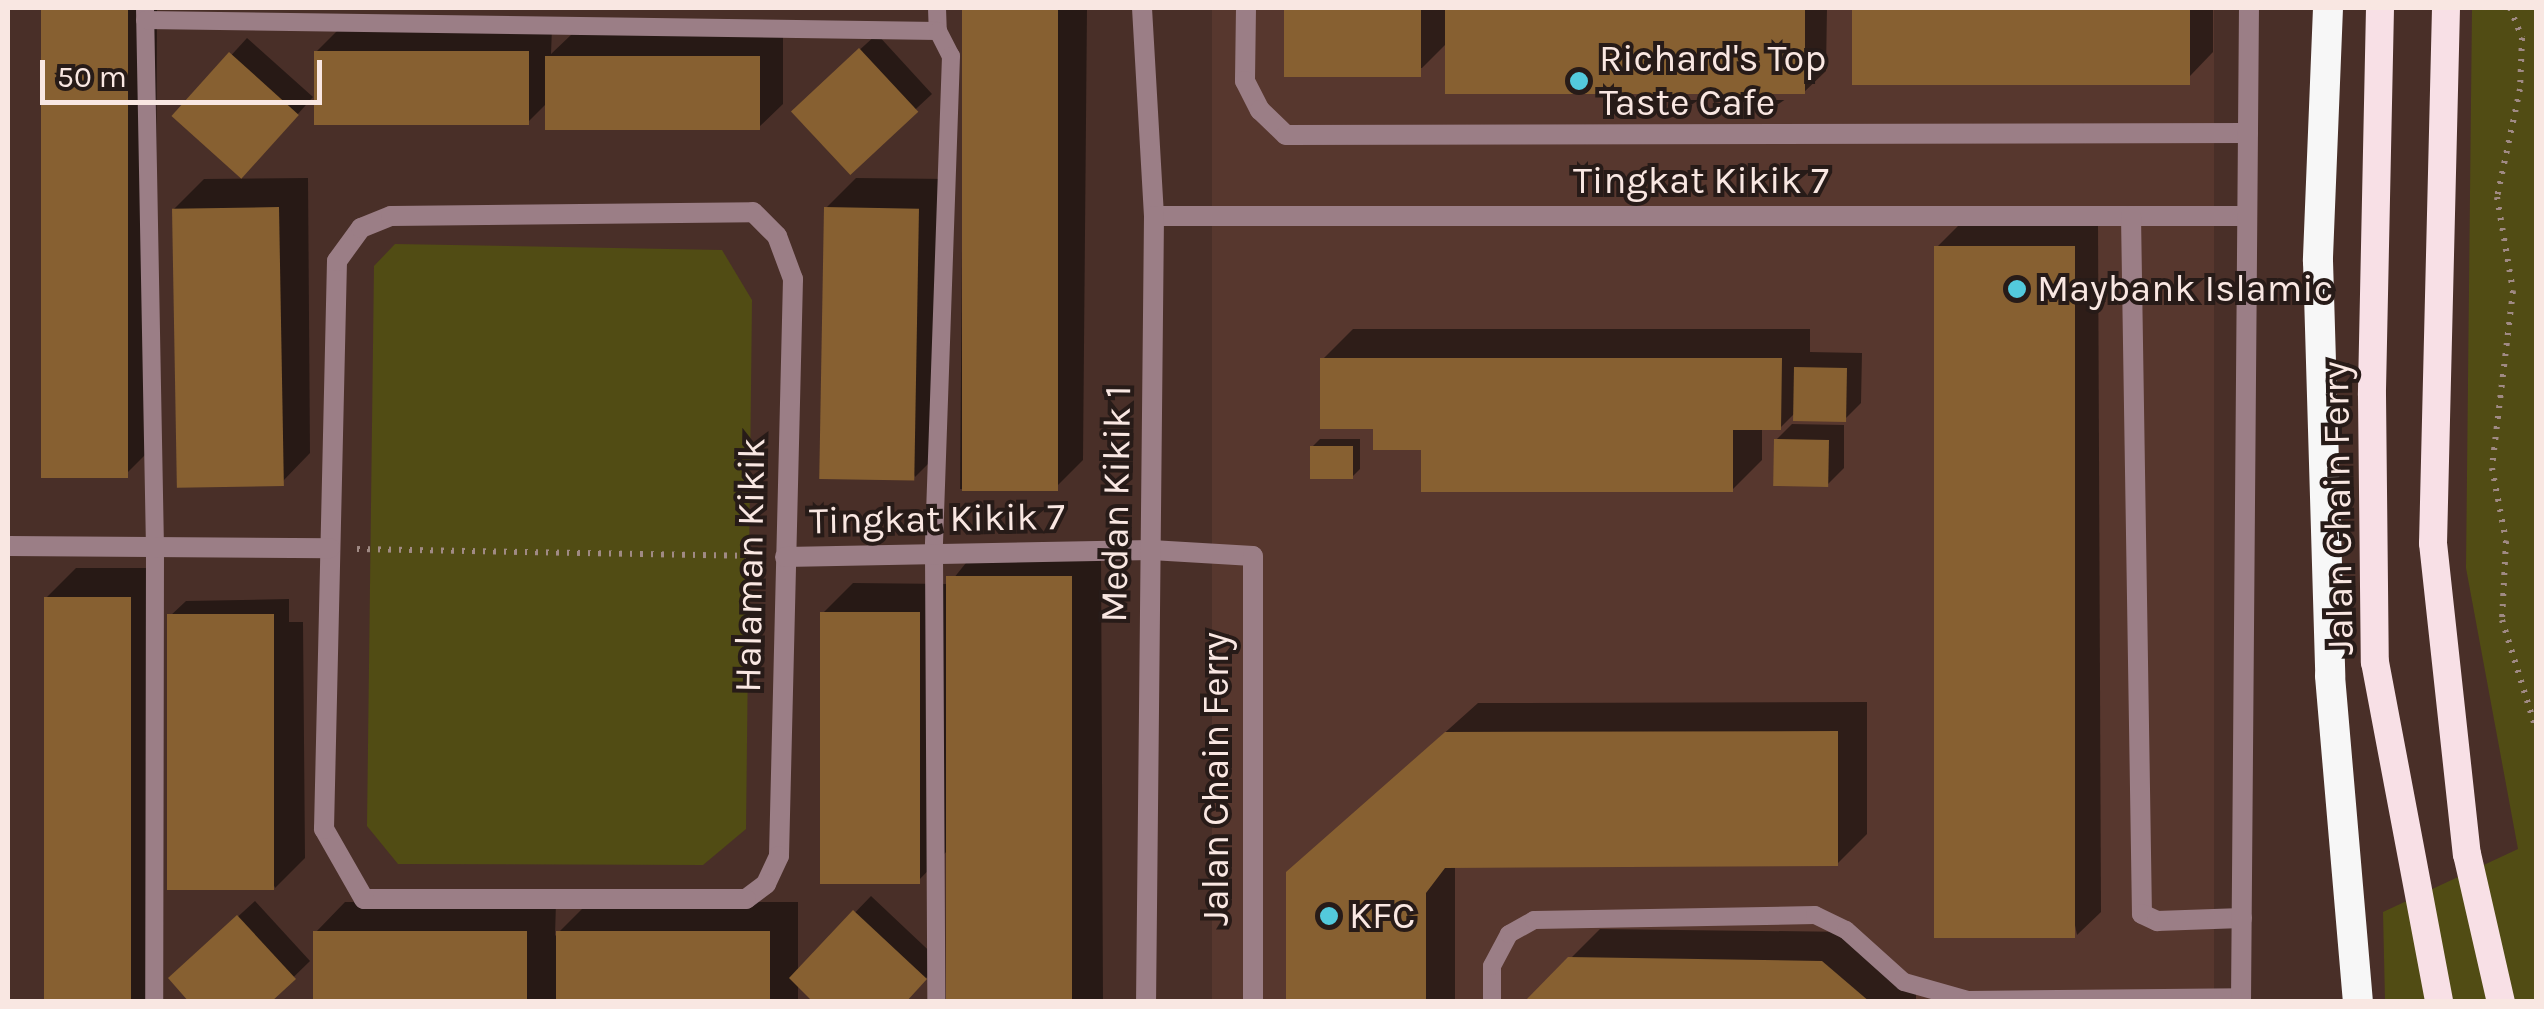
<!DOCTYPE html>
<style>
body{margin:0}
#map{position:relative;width:2544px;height:1009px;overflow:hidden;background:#492f28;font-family:Karla,sans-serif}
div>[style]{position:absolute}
.built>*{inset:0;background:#57372e;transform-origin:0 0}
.green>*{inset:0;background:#514c14}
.shadow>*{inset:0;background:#0007}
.building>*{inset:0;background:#876031;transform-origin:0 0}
.path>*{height:6px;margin-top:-3px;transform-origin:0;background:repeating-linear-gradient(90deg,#a08a84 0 2.5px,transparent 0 10.5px)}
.service>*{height:18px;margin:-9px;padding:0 9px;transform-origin:9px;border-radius:9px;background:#9b7e86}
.minor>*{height:20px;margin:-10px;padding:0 10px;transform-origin:10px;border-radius:10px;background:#9b7e86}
.tertiary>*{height:20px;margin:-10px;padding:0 10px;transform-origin:10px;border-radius:10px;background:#9b7e86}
.trunk>*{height:28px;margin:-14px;padding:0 14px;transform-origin:14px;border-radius:14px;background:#f8e0e6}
.motorway>*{height:30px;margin:-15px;padding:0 15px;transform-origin:15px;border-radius:15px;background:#f7f7f7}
.dots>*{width:28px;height:28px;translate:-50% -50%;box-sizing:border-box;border:5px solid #271b18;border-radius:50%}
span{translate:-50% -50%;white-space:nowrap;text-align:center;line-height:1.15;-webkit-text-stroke:8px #271b18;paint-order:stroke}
.poi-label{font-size:38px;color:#f9e7e2}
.left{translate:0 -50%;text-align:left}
.street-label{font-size:38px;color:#f9e7e2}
.frame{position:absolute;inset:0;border:10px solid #f9e7e2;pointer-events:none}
.scale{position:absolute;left:40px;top:60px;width:282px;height:45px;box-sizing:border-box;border:5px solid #f9e7e2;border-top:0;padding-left:12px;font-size:30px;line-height:35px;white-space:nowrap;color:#f9e7e2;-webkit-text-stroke:8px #271b18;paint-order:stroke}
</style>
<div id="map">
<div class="built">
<i style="left:1212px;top:8px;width:1002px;height:993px"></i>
</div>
<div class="green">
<i style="clip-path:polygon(2472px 8px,2536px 8px,2536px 1001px,2385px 1001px,2383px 912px,2518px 849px,2466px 568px)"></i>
<i style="clip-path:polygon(395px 244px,722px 250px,752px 300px,746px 829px,703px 865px,398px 864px,367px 826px,374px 266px)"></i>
</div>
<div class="shadow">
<i style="clip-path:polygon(43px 8px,157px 8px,155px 445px,125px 475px,41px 475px)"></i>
<i style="clip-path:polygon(964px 8px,1087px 8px,1083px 460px,1053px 490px,960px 489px)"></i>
<i style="clip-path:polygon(1287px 8px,1827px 8px,1826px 71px,1802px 94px,1447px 43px,1422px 68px,1290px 74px)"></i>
<i style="clip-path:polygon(1854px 8px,2213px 8px,2213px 52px,2190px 76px,1855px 83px)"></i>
<i style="clip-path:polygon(340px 28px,552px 28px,551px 54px,572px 34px,783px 33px,783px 104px,759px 127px,548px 102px,528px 122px,316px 52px)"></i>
<i style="clip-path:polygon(877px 34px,932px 94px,849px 171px,809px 96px)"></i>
<i style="clip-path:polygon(247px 38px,313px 97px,257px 160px,175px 117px)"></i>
<i style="clip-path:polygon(308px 178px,310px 453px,281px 483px,174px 209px,204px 179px)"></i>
<i style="clip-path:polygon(856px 178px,948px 179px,945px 447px,915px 477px,826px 208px)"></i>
<i style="clip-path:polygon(2098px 223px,2101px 912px,2077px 935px,1936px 248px,1960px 224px)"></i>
<i style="clip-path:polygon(1353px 329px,1810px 329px,1810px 352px,1862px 353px,1861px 403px,1845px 419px,1796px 412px,1780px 428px,1762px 428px,1762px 460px,1732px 490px,1424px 448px,1375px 427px,1323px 359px)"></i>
<i style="clip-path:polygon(1792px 424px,1844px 425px,1844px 468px,1828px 484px,1776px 440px)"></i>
<i style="clip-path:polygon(1320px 439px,1360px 439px,1360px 469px,1352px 477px,1312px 447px)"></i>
<i style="clip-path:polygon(1101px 547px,1103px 1002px,950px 1002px,949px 849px,917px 882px,823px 613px,853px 583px,949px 584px,978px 548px)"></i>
<i style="clip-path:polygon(76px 568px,160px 568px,158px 1002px,45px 1002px,46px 598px)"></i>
<i style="clip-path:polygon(289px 599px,289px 622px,303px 622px,305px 858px,275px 888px,169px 617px,186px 601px)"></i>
<i style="clip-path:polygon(1867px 702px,1867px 834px,1837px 864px,1455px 865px,1455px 1002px,1288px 1002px,1288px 873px,1478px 703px)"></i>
<i style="clip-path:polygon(871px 896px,941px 962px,904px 1002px,798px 984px,798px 1002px,315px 1002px,316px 932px,345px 902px,556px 902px,555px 936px,589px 902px,798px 902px,798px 972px)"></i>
<i style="clip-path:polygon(255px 901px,310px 961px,268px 1002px,187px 963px)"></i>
<i style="clip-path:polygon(1600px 929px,1852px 932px,1916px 985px,1916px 1002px,1527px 1002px)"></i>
</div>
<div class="building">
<i style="left:41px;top:8px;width:87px;height:470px"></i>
<i style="left:962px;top:8px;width:96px;height:483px"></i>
<i style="left:1284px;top:8px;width:137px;height:69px"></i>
<i style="left:1445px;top:8px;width:360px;height:86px"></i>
<i style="left:1852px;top:8px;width:338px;height:77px"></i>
<i style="left:859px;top:48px;width:87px;height:93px;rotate:47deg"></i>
<i style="left:314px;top:51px;width:215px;height:74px"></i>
<i style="left:229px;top:52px;width:94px;height:86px;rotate:42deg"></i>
<i style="left:545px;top:56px;width:215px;height:74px"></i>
<i style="left:279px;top:207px;width:279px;height:107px;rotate:89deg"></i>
<i style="left:824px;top:207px;width:95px;height:272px;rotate:1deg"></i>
<i style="left:2075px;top:246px;width:692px;height:141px;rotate:90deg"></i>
<i style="clip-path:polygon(1320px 358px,1782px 358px,1781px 430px,1733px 430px,1733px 492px,1421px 492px,1421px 450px,1373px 450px,1373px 429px,1320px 429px)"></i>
<i style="left:1794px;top:367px;width:53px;height:54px;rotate:1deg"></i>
<i style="left:1774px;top:439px;width:55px;height:47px;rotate:1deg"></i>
<i style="left:1310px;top:446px;width:43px;height:33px"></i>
<i style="left:1072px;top:576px;width:426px;height:126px;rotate:90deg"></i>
<i style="left:44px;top:597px;width:87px;height:405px"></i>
<i style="left:820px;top:612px;width:100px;height:272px"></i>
<i style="left:274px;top:614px;width:276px;height:107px;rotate:90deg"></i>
<i style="clip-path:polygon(1838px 731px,1838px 866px,1445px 868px,1426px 893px,1426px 1002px,1286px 1002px,1286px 872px,1445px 732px)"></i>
<i style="clip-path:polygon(853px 910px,927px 979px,906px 1002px,813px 1002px,789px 978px)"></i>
<i style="clip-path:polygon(237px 915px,296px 979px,271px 1002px,189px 1002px,168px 978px)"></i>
<i style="left:313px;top:931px;width:214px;height:71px"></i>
<i style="left:556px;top:931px;width:214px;height:71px"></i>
<i style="clip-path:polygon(1568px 957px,1822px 961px,1870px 1002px,1524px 1002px)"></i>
</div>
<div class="path">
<i style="left:2510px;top:8px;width:32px;rotate:68deg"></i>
<i style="left:2522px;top:38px;width:51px;rotate:92.2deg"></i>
<i style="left:2520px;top:89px;width:110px;rotate:102deg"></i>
<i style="left:2497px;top:197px;width:95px;rotate:80.3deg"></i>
<i style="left:2513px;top:291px;width:178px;rotate:96.8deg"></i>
<i style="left:2492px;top:468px;width:74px;rotate:79.1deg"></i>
<i style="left:2506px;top:541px;width:79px;rotate:92.9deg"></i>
<i style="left:2502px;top:620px;width:114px;rotate:72.7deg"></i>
<i style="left:357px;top:549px;width:402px;rotate:1deg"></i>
</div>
<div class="service">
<i style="left:145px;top:8px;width:540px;rotate:88.94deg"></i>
<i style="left:155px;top:548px;width:454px;rotate:90.1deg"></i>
<i style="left:937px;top:8px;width:23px;rotate:88deg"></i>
<i style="left:145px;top:20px;width:793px;rotate:0.79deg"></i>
<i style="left:938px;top:31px;width:28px;rotate:63deg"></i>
<i style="left:951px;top:56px;width:498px;rotate:92deg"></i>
<i style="left:934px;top:554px;width:448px;rotate:89.7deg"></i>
<i style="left:1492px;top:1002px;width:36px;rotate:-90deg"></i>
<i style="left:1492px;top:966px;width:36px;rotate:-62deg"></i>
<i style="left:1509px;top:934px;width:29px;rotate:-29deg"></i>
<i style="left:1534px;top:920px;width:281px;rotate:-1deg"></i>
<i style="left:1815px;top:915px;width:34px;rotate:26deg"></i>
<i style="left:1846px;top:930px;width:78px;rotate:41.9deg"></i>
<i style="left:1904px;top:982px;width:66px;rotate:15.7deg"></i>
<i style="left:1968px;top:1000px;width:274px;rotate:-0.6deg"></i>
</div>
<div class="minor">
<i style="left:1246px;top:8px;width:73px;rotate:90.8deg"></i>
<i style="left:1245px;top:81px;width:33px;rotate:63deg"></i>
<i style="left:1260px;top:110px;width:36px;rotate:44deg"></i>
<i style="left:1286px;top:135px;width:962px;rotate:-0.12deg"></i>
<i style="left:753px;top:212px;width:34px;rotate:45deg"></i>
<i style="left:777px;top:236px;width:46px;rotate:69.6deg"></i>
<i style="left:793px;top:279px;width:577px;rotate:91.39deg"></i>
<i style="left:779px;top:856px;width:31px;rotate:115deg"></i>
<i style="left:766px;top:884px;width:25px;rotate:143deg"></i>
<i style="left:746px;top:899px;width:382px;rotate:180deg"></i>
<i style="left:364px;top:899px;width:81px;rotate:-119.7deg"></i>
<i style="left:324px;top:829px;width:568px;rotate:-88.69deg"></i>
<i style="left:337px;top:261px;width:41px;rotate:-54deg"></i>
<i style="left:361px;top:228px;width:32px;rotate:-22deg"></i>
<i style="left:391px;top:216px;width:362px;rotate:-0.6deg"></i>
<i style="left:1154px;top:216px;width:1093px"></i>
<i style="left:2131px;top:216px;width:698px;rotate:89.1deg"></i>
<i style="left:2142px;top:914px;width:17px;rotate:25deg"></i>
<i style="left:2157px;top:921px;width:85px;rotate:-2deg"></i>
<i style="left:8px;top:546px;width:322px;rotate:0.4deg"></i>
<i style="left:785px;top:557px;width:366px;rotate:-1.1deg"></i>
<i style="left:1151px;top:550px;width:102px;rotate:3.4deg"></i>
<i style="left:1253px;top:556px;width:446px;rotate:90deg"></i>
<i style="left:2241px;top:1002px;width:994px;rotate:-89.54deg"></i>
</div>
<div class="tertiary">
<i style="left:1142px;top:8px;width:208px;rotate:86.7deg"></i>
<i style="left:1154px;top:216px;width:786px;rotate:90.58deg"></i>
</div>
<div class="trunk">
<i style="left:2380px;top:8px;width:387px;rotate:91.2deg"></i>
<i style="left:2372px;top:395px;width:267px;rotate:89.4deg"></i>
<i style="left:2375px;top:662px;width:346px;rotate:79.3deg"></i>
<i style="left:2446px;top:8px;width:535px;rotate:91.39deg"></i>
<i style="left:2433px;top:543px;width:313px;rotate:83.8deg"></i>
<i style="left:2467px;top:854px;width:152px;rotate:77.1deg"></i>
</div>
<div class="motorway">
<i style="left:2328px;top:8px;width:253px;rotate:92.3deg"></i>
<i style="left:2318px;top:261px;width:415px;rotate:88.3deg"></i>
<i style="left:2330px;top:676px;width:327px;rotate:85.1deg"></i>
</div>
<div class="dots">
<i style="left:1579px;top:81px;background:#53cadc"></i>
<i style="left:2017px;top:289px;background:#53cadc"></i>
<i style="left:1329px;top:916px;background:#53cadc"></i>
</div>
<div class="poi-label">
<span class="left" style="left:1599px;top:81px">Richard's Top<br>Taste Cafe</span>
<span class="left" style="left:2037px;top:289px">Maybank Islamic</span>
<span class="left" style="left:1349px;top:916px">KFC</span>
</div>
<div class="street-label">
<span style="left:1701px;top:181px">Tingkat Kikik 7</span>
<span style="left:1116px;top:504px;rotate:-89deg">Medan Kikik 1</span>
<span style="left:2338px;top:508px;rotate:-91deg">Jalan Chain Ferry</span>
<span style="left:937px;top:519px;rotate:-1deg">Tingkat Kikik 7</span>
<span style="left:750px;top:565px;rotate:-89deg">Halaman Kikik</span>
<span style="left:1216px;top:779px;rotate:-90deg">Jalan Chain Ferry</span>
</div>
<div class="frame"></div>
<div class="scale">50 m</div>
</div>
